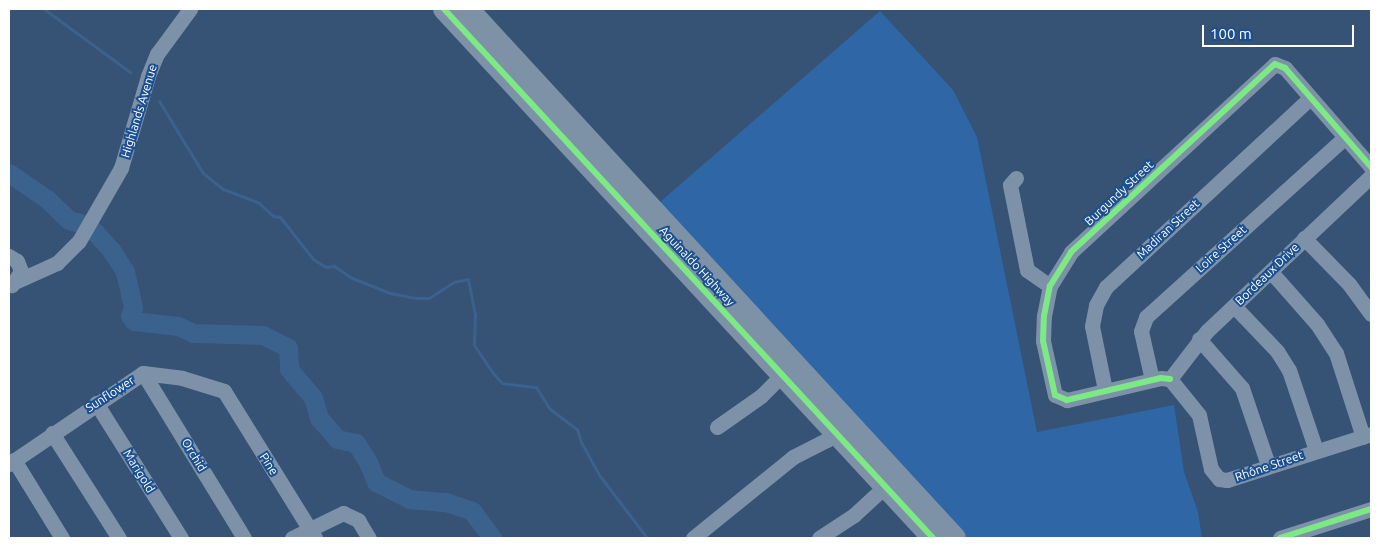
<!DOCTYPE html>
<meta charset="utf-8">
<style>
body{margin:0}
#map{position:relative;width:1380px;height:547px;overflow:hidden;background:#365274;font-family:Ubuntu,sans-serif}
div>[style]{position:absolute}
.green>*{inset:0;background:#2f66a5}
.stream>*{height:3px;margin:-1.5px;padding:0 1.5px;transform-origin:1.5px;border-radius:1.5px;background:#3b618d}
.river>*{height:19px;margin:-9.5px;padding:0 9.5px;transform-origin:9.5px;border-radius:9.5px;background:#3b618d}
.minor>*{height:15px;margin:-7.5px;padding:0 7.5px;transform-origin:7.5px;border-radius:7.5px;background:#7d92a8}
.highway>*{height:22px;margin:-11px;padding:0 11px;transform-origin:11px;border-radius:11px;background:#7e92a7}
.cycleway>*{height:6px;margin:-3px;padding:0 3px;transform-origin:3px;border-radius:3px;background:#7ce984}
span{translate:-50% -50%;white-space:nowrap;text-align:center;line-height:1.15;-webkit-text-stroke:4px #1b4f8f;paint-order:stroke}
.street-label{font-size:12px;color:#fff}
.frame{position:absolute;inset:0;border:10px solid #fff;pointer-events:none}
.scale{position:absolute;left:1202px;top:25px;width:152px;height:22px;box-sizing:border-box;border:2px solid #fff;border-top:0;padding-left:6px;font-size:15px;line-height:18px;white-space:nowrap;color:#fff;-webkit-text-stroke:4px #1b4f8f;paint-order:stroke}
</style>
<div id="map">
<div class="green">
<i style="clip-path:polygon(880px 11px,953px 90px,977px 137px,1037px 432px,1174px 405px,1184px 472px,1198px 512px,1202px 538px,968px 538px,660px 202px)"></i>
</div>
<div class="stream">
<i style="left:44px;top:9px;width:107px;rotate:36.2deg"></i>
<i style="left:159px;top:101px;width:84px;rotate:58.6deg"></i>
<i style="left:203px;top:173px;width:26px;rotate:39deg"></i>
<i style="left:223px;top:189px;width:39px;rotate:21deg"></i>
<i style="left:259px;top:203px;width:19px;rotate:43deg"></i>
<i style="left:273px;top:216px;width:7px;rotate:8deg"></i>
<i style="left:280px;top:217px;width:53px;rotate:51.8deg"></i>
<i style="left:313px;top:259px;width:15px;rotate:32deg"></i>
<i style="left:326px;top:267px;width:8px;rotate:-7deg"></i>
<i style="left:334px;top:266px;width:22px;rotate:34deg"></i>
<i style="left:352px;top:278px;width:41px;rotate:21.5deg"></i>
<i style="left:390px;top:293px;width:26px;rotate:11deg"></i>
<i style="left:416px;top:298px;width:13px"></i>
<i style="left:429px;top:298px;width:30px;rotate:-33deg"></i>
<i style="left:454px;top:282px;width:14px;rotate:-12deg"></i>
<i style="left:468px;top:279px;width:36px;rotate:79deg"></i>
<i style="left:475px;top:314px;width:31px;rotate:92deg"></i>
<i style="left:474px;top:345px;width:34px;rotate:56deg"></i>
<i style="left:493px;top:373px;width:13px;rotate:48deg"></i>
<i style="left:502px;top:383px;width:34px;rotate:7deg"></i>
<i style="left:536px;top:387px;width:26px;rotate:58deg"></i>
<i style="left:550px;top:409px;width:34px;rotate:37deg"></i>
<i style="left:577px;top:429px;width:14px;rotate:73deg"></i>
<i style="left:581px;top:442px;width:39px;rotate:61deg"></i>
<i style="left:600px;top:476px;width:78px;rotate:52.8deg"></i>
</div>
<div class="river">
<i style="left:9px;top:173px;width:46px;rotate:34.4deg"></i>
<i style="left:47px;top:199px;width:30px;rotate:44deg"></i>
<i style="left:69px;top:220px;width:11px;rotate:15deg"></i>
<i style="left:94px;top:231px;width:27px;rotate:48deg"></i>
<i style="left:112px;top:251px;width:25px;rotate:58deg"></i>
<i style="left:125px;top:272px;width:36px;rotate:77deg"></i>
<i style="left:133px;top:307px;width:9px;rotate:108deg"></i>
<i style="left:130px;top:316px;width:6px;rotate:51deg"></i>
<i style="left:134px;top:321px;width:44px;rotate:6.5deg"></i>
<i style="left:178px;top:326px;width:17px;rotate:25deg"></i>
<i style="left:193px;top:333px;width:70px;rotate:1.6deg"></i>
<i style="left:263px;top:335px;width:28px;rotate:27deg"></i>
<i style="left:288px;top:348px;width:21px;rotate:87deg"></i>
<i style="left:289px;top:369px;width:38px;rotate:50deg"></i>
<i style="left:313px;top:398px;width:21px;rotate:73deg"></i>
<i style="left:319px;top:418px;width:28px;rotate:49deg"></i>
<i style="left:337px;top:439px;width:19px;rotate:12deg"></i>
<i style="left:356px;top:443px;width:22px;rotate:58deg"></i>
<i style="left:368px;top:462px;width:22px;rotate:68deg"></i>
<i style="left:376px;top:482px;width:37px;rotate:27deg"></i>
<i style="left:409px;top:499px;width:37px;rotate:5deg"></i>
<i style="left:446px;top:502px;width:28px;rotate:19deg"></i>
<i style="left:472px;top:511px;width:34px;rotate:53deg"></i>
</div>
<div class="minor">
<i style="left:1016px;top:178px;width:9px;rotate:131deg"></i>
<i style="left:1010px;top:185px;width:87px;rotate:78.7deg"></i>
<i style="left:1027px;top:270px;width:28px;rotate:35deg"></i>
<i style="left:1304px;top:238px;width:64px;rotate:45.6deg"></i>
<i style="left:1349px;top:284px;width:37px;rotate:54deg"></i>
<i style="left:9px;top:256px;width:9px;rotate:32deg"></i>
<i style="left:17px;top:261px;width:11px;rotate:68deg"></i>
<i style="left:21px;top:271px;width:17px;rotate:123deg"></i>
<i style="left:1271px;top:272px;width:69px;rotate:48.5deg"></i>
<i style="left:1317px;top:324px;width:35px;rotate:57deg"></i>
<i style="left:1336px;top:353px;width:88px;rotate:72.2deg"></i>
<i style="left:17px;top:281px;width:44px;rotate:-24.2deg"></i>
<i style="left:57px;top:263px;width:31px;rotate:-45deg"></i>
<i style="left:79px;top:241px;width:84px;rotate:-60.1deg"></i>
<i style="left:121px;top:168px;width:96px;rotate:-73.6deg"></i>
<i style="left:148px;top:76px;width:24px;rotate:-68deg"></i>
<i style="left:157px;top:54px;width:56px;rotate:-53.7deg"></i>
<i style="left:1234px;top:306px;width:62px;rotate:46.3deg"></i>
<i style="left:1277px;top:351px;width:22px;rotate:58deg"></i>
<i style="left:1289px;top:370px;width:84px;rotate:71.4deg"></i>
<i style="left:1199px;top:339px;width:65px;rotate:48.7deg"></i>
<i style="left:1242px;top:388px;width:81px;rotate:71.3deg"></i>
<i style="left:143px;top:373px;width:193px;rotate:58.5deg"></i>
<i style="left:1170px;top:379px;width:9px;rotate:-174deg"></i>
<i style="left:1161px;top:378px;width:97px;rotate:166.8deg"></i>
<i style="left:1067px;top:400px;width:13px;rotate:-157deg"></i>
<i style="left:1055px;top:395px;width:55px;rotate:-102.5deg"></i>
<i style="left:1043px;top:341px;width:25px;rotate:-88deg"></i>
<i style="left:1044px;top:316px;width:31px;rotate:-79deg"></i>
<i style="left:1050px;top:286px;width:40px;rotate:-58deg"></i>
<i style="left:1071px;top:252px;width:277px;rotate:-42.7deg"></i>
<i style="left:1275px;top:64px;width:11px;rotate:22deg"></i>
<i style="left:1285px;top:68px;width:131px;rotate:49deg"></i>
<i style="left:1170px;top:379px;width:61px;rotate:-52.4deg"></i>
<i style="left:1207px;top:331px;width:226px;rotate:-43.4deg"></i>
<i style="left:1170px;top:379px;width:46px;rotate:51.1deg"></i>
<i style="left:1199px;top:415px;width:55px;rotate:77.5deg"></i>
<i style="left:1211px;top:469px;width:13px;rotate:51deg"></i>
<i style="left:1219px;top:479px;width:8px;rotate:7deg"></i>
<i style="left:1227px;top:480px;width:151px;rotate:-17.7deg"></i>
<i style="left:1152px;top:380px;width:50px;rotate:-102.7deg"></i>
<i style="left:1141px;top:331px;width:15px;rotate:-70deg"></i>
<i style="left:1146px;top:317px;width:268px;rotate:-42.1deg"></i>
<i style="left:1105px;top:390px;width:65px;rotate:-101.5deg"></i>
<i style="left:1092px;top:326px;width:21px;rotate:-79deg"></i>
<i style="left:1096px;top:305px;width:21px;rotate:-61deg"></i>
<i style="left:1106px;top:287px;width:278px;rotate:-42.8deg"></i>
<i style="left:96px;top:403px;width:160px;rotate:57.8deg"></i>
<i style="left:717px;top:427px;width:54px;rotate:-35.2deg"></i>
<i style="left:761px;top:396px;width:40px;rotate:-45deg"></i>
<i style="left:52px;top:433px;width:125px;rotate:57.5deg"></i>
<i style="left:14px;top:460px;width:92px;rotate:58.4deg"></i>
<i style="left:9px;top:464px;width:162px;rotate:-34.2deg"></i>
<i style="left:143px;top:373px;width:39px;rotate:7deg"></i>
<i style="left:182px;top:378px;width:44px;rotate:17.2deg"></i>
<i style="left:224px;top:391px;width:173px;rotate:58.2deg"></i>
<i style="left:292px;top:538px;width:57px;rotate:-26.1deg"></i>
<i style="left:343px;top:513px;width:17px;rotate:25deg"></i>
<i style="left:358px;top:520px;width:21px;rotate:59deg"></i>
<i style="left:693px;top:538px;width:129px;rotate:-39deg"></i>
<i style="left:793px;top:457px;width:38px;rotate:-27deg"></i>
<i style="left:827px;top:440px;width:19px;rotate:-47deg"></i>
<i style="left:819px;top:538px;width:42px;rotate:-33.3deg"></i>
<i style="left:854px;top:515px;width:52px;rotate:-42.6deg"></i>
<i style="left:1280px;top:538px;width:96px;rotate:-17.7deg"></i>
</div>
<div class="highway">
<i style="left:444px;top:9px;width:720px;rotate:47.25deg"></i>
<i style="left:468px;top:9px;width:719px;rotate:47.37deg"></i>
</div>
<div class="cycleway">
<i style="left:444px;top:9px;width:720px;rotate:47.25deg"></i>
<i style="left:1170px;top:379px;width:9px;rotate:-174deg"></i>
<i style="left:1161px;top:378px;width:97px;rotate:166.8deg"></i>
<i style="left:1067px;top:400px;width:13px;rotate:-157deg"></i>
<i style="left:1055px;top:395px;width:55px;rotate:-102.5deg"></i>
<i style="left:1043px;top:341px;width:25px;rotate:-88deg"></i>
<i style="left:1044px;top:316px;width:31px;rotate:-79deg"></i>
<i style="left:1050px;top:286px;width:40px;rotate:-58deg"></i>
<i style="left:1071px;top:252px;width:277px;rotate:-42.7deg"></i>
<i style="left:1275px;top:64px;width:11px;rotate:22deg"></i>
<i style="left:1285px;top:68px;width:131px;rotate:49deg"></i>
<i style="left:1280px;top:538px;width:96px;rotate:-17.7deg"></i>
</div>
<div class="street-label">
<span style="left:139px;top:111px;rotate:-73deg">Highlands Avenue</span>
<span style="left:1119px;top:193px;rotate:-43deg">Burgundy Street</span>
<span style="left:1168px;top:229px;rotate:-43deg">Madiran Street</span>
<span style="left:1221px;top:249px;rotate:-42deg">Loire Street</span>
<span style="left:697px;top:266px;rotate:47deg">Aguinaldo Highway</span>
<span style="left:1267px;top:274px;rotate:-44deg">Bordeaux Drive</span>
<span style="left:110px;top:394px;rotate:-33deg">Sunflower</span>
<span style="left:194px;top:455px;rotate:59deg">Orchid</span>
<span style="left:269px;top:464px;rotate:58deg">Pine</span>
<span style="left:1269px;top:466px;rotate:-19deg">Rhône Street</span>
<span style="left:139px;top:471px;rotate:58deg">Marigold</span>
</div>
<div class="frame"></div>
<div class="scale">100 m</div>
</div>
